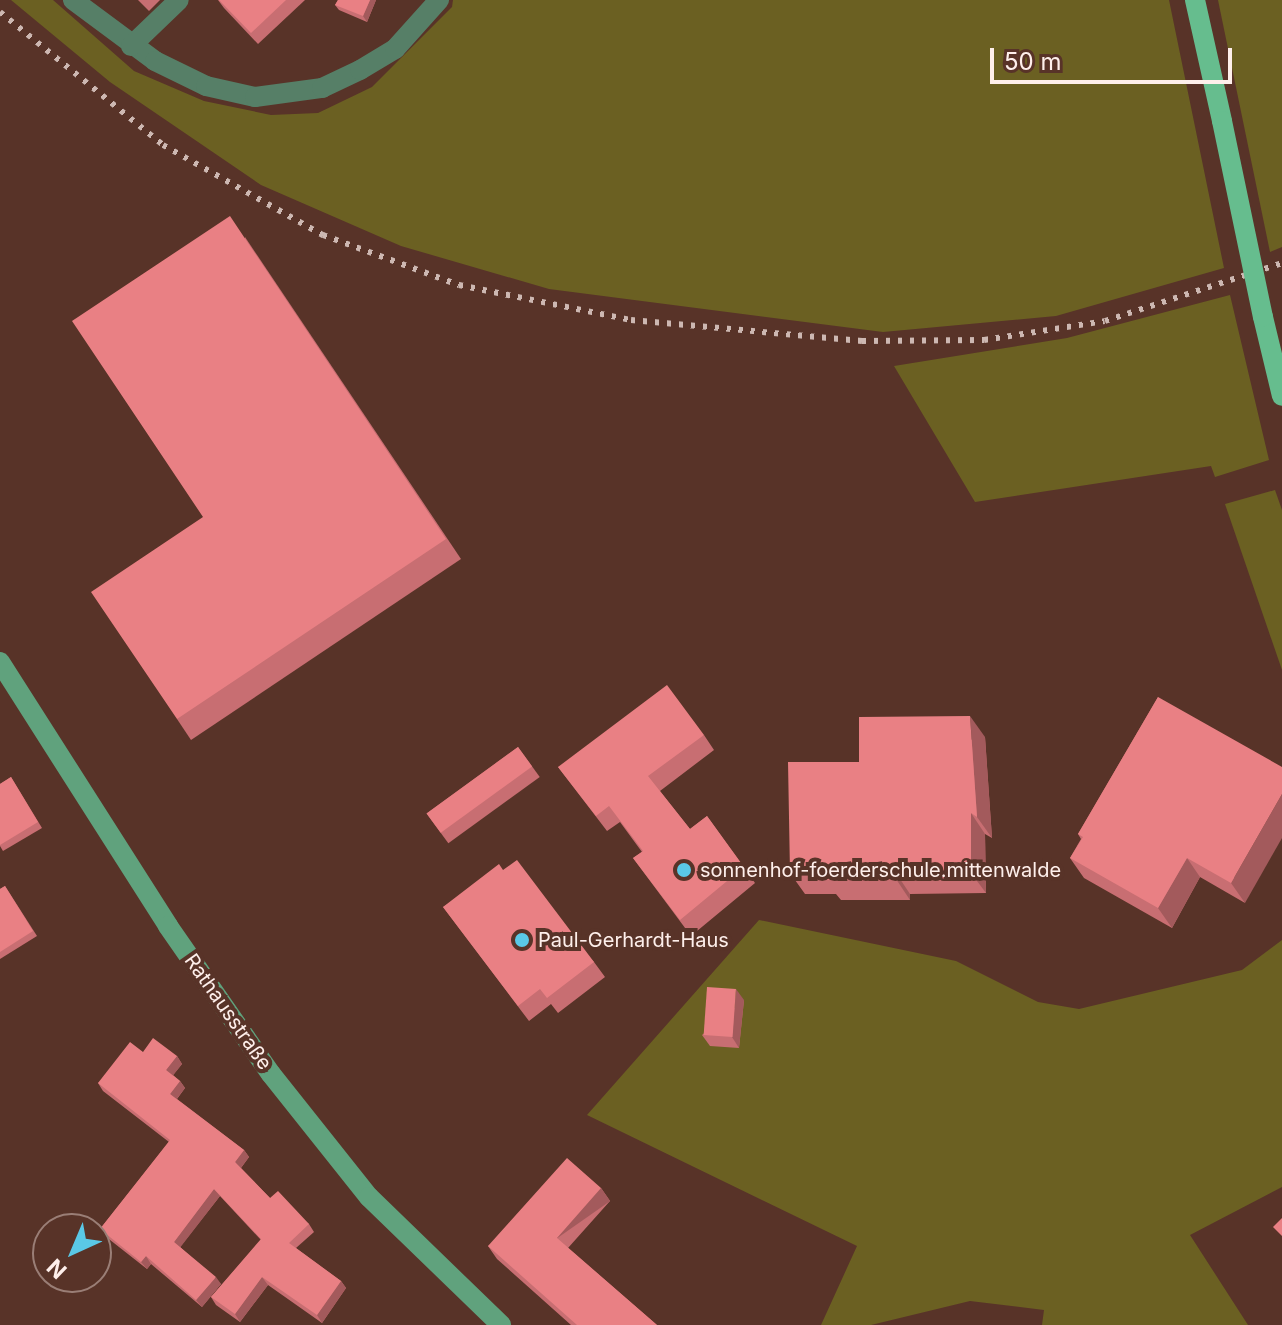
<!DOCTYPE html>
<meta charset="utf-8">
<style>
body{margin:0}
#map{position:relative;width:1282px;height:1325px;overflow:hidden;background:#583328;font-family:Inter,sans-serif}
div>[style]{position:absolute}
.green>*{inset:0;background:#6b6022}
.street>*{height:20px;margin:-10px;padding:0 10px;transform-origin:10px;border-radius:10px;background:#567f67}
.secondary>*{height:20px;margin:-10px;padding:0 10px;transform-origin:10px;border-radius:10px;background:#60a27d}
.primary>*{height:20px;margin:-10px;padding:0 10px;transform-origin:10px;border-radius:10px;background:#66bd8e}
.rail>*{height:6px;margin-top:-3px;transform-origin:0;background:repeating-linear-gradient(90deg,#cdb8b2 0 4px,transparent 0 12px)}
.primary-bridge>*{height:20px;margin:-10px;padding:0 10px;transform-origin:10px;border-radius:10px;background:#66bd8e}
.wall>*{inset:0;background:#c86e72;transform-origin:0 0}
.shaded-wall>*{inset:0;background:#a35a5c;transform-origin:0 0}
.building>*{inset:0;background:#e98084;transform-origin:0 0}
.dots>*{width:22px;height:22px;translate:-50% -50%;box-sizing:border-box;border:4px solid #583328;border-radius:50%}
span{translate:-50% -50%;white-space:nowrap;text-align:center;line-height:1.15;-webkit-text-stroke:8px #583328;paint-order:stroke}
.poi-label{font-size:20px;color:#feefeb}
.left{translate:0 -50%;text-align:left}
.street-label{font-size:20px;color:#feefeb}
.north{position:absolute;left:32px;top:1213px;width:80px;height:80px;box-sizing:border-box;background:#583328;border:2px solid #9a7e76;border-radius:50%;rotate:224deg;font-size:22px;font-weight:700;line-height:32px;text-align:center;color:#feefeb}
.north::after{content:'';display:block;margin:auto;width:28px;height:36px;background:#5ac8e6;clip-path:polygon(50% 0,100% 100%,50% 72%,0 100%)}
.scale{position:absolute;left:990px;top:48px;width:242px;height:36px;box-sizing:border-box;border:4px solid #feefeb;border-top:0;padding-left:10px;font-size:24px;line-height:28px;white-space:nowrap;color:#feefeb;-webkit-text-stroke:6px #583328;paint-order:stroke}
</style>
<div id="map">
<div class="green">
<i style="clip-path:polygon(11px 0,53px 0,134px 71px,204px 101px,271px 115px,318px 113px,372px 87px,452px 7px,453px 0,1169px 0,1224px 268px,1056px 316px,883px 332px,549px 289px,401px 246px,261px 185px,110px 82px)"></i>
<i style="clip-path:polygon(1218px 0,1282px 0,1282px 247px,1270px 252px)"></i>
<i style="clip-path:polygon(1230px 295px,1269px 460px,1215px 477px,1211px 466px,975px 502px,894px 366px,1067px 338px)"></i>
<i style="clip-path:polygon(1275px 490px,1282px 510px,1282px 670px,1225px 504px)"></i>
<i style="clip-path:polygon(759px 920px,956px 961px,1038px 1002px,1079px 1009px,1242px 970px,1282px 940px,1282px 1187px,1190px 1235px,1248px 1325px,1042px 1325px,1044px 1310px,970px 1301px,871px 1325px,821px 1325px,857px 1246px,587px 1115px)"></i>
</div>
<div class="street">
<i style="left:73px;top:0;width:102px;rotate:36.6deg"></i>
<i style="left:155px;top:61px;width:57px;rotate:26.1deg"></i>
<i style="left:206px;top:86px;width:50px;rotate:12.7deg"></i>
<i style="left:255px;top:97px;width:68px;rotate:-7.7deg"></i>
<i style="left:322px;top:88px;width:42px;rotate:-25.3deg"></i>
<i style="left:360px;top:70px;width:41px;rotate:-31deg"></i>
<i style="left:395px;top:49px;width:66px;rotate:-48.1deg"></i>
<i style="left:131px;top:46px;width:66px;rotate:-43.8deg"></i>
</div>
<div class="secondary">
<i style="left:0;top:662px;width:313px;rotate:57.5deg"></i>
<i style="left:168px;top:926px;width:180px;rotate:55.2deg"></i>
<i style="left:271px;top:1074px;width:157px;rotate:51.5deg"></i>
<i style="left:369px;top:1197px;width:184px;rotate:44.1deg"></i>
</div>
<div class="primary">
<i style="left:1195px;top:0;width:124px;rotate:77.4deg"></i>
<i style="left:1263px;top:317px;width:81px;rotate:76.5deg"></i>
</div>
<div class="rail">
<i style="left:0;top:12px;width:210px;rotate:39.2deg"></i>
<i style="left:163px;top:145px;width:184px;rotate:29.4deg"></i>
<i style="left:323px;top:235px;width:145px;rotate:20.2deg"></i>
<i style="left:459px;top:285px;width:176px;rotate:11.5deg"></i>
<i style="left:631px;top:320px;width:232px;rotate:5.2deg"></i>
<i style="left:862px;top:341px;width:122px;rotate:-0.5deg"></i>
<i style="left:984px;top:340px;width:122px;rotate:-8.9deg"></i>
<i style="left:1105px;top:321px;width:186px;rotate:-18.1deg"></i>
</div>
<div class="primary-bridge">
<i style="left:1222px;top:121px;width:200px;rotate:78.2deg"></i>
</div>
<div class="wall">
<i style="clip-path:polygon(138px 0,160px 0,149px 11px)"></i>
<i style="clip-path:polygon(218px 0,305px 0,258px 44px,224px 8px)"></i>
<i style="clip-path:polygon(338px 0,376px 0,367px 22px,339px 10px,335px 5px)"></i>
<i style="clip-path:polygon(245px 237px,461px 559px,191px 740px,177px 719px,203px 517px)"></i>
<i style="clip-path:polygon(1158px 697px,1245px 903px,1200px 877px,1172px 928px,1084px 878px,1070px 858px,1081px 839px,1078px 834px)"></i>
<i style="clip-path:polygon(704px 735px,714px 750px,660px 791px,690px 829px,707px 816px,755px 883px,691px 936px,633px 858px,642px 852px,620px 822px,607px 831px,558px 767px)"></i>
<i style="clip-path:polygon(985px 737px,992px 838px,985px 834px,986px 893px,910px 894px,910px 900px,841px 900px,836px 894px,805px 894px,790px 873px,859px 762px)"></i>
<i style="left:518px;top:747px;width:37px;height:113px;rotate:54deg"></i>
<i style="clip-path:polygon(11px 777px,42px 828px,3px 851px,0 846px,0 784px)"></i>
<i style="clip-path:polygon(503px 870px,594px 962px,605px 977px,558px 1013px,551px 1004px,529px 1021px,443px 907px)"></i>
<i style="clip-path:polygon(5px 886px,37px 936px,0 959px,0 889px)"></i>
<i style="clip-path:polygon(744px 1000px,739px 1048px,710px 1046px,702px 1035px)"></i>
<i style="clip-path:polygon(143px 1052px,177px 1056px,182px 1064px,173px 1075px,180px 1081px,185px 1088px,177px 1099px,244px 1150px,249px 1157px,241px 1168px,270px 1198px,309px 1224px,314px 1232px,296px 1248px,341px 1281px,346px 1288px,322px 1323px,268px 1285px,240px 1322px,216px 1305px,211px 1297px,261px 1240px,220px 1196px,180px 1247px,221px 1284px,202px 1307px,151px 1264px,147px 1269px,105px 1236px,100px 1229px,169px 1142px,103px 1091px,98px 1083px)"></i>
<i style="clip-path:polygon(601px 1188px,610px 1201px,568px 1248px,657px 1325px,571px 1325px,497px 1259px,488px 1246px)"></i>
</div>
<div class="shaded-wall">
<i style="clip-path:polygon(370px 0,376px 0,367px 22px,363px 16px)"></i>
<i style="clip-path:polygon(970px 716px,985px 737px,992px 838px,977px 817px)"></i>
<i style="clip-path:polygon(1282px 794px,1282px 838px,1245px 903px,1231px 883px)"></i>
<i style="clip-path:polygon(971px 813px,985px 834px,986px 893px,971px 873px)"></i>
<i style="clip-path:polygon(1187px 858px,1200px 877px,1172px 928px,1158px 908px)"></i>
<i style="clip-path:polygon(896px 873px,910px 894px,910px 900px,896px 879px)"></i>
<i style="clip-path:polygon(736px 989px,744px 1000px,739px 1048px,732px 1037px)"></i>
<i style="clip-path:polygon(177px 1056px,182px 1064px,171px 1078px,166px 1070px)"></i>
<i style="clip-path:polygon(180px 1081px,185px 1088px,175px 1101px,170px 1094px)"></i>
<i style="clip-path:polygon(244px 1150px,249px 1157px,240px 1169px,235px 1162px)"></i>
<i style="left:601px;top:1188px;width:16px;height:67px;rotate:55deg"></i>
<i style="clip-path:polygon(214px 1189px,220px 1196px,179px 1249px,174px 1242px)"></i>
<i style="clip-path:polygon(146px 1256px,151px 1264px,147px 1269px,141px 1262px)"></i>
<i style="clip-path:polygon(216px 1277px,221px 1284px,202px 1307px,196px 1300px)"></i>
<i style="clip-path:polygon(262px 1277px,268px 1285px,240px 1322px,235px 1314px)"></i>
<i style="clip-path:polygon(341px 1281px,346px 1288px,322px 1323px,317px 1315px)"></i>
</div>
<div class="building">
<i style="clip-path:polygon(219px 0,286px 0,251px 33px)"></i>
<i style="clip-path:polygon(338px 0,370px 0,363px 16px,335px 5px)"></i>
<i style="clip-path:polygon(230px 216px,446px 539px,177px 719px,91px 592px,203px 517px,72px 321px)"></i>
<i style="clip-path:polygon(667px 685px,704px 735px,648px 776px,690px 829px,707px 816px,744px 867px,680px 920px,633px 858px,643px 851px,609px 806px,596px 816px,558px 767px)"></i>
<i style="clip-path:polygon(1158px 697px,1282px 767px,1282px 794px,1231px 883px,1187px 858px,1158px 908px,1070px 858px,1083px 837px,1078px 834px)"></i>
<i style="clip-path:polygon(970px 716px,977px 817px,971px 813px,971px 873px,896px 873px,896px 879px,826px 880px,826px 874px,790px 873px,788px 762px,859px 762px,859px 717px)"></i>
<i style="left:518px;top:747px;width:24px;height:113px;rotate:54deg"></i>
<i style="clip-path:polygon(11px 777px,38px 822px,0 845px,0 784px)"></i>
<i style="clip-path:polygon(517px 860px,594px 962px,547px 998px,540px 989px,518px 1006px,443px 907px,499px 864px,503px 870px)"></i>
<i style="clip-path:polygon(5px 886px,33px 931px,0 952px,0 889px)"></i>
<i style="left:707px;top:987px;width:29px;height:48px;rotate:4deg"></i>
<i style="clip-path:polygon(153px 1038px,177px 1056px,166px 1070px,180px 1081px,170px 1094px,244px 1150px,235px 1162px,270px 1198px,278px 1191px,309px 1224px,289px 1243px,341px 1281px,317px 1315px,262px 1277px,235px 1314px,211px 1297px,261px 1239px,214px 1189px,174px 1242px,216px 1277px,196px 1300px,146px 1256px,141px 1262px,100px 1229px,170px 1140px,98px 1083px,130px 1042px,143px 1052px)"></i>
<i style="clip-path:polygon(567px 1158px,601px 1188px,557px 1238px,657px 1325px,577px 1325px,488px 1246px)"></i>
<i style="clip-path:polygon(1282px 1218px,1282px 1236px,1273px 1227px)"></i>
</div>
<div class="dots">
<i style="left:684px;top:870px;background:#5ac8e6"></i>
<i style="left:522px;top:940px;background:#5ac8e6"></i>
</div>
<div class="poi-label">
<span class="left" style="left:700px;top:870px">sonnenhof-foerderschule.mittenwalde</span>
<span class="left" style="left:538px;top:940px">Paul-Gerhardt-Haus</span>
</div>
<div class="street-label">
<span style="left:228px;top:1012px;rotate:55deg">Rathausstraße</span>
</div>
<div class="north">N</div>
<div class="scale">50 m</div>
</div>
